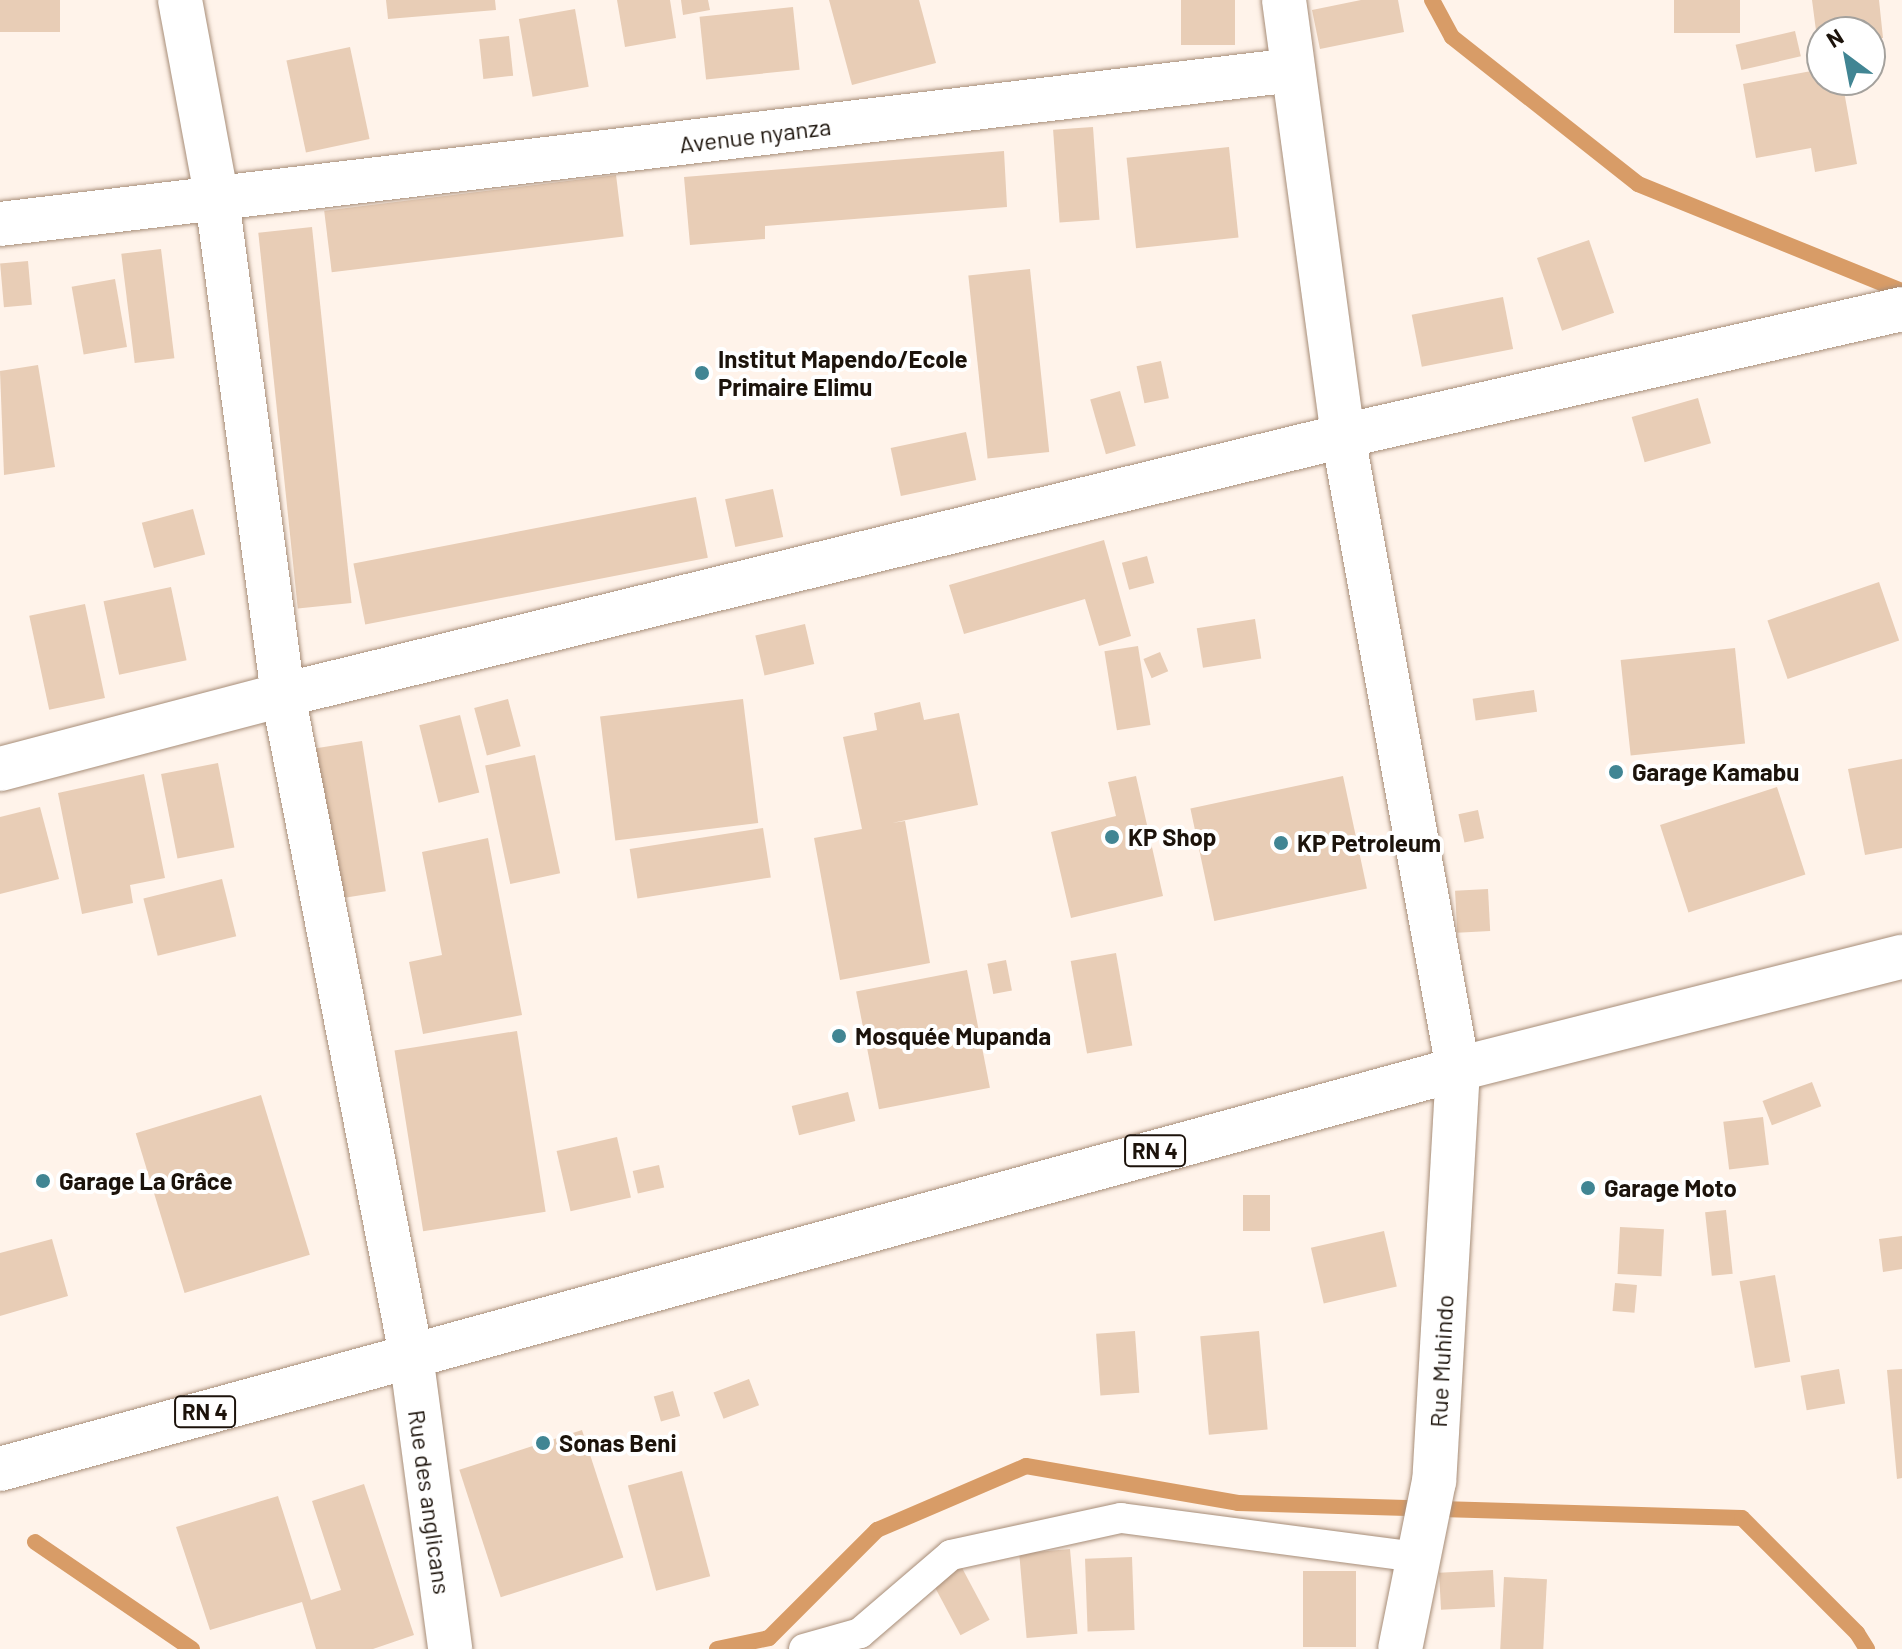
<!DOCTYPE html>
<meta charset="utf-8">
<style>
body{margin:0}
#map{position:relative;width:1902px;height:1649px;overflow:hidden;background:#fff3ea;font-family:Barlow,sans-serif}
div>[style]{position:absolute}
.stream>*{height:16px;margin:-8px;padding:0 8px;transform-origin:8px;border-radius:8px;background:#d89c67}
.building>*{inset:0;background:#e8cdb6;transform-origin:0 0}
.roads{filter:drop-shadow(0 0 2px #a78d78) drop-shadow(0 0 2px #a78d78)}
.service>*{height:30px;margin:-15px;padding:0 15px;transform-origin:15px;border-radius:15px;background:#fff}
.minor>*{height:44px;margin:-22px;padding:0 22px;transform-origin:22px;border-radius:22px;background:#fff}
.trunk>*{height:44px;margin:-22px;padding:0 22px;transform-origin:22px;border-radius:22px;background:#fff}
.dots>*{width:22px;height:22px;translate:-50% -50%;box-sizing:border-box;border:4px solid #fff;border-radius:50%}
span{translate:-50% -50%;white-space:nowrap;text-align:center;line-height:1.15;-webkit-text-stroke:8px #fff;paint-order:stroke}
.shield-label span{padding:2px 6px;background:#fff;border:2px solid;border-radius:6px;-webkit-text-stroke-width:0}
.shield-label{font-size:22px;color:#1c130b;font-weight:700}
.street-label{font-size:24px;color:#1c130b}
.poi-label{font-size:24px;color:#1c130b;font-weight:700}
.left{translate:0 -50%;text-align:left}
.north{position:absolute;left:1806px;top:16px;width:80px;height:80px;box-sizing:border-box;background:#fff;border:2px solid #a4a19d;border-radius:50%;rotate:328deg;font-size:22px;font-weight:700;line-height:32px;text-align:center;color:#1c130b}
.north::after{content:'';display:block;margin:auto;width:28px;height:36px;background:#418593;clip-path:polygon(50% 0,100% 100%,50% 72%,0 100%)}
</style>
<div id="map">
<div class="stream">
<i style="left:1432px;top:0;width:42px;rotate:61.6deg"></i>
<i style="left:1452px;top:37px;width:237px;rotate:38.3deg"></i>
<i style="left:1638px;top:184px;width:285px;rotate:22.1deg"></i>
<i style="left:35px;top:1542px;width:190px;rotate:34.3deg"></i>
<i style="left:717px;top:1649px;width:53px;rotate:-11.9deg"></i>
<i style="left:769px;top:1638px;width:153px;rotate:-45deg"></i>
<i style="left:877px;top:1530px;width:162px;rotate:-23.2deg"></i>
<i style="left:1026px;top:1466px;width:215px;rotate:9.9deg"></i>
<i style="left:1238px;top:1503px;width:504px;rotate:1.7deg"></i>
<i style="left:1742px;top:1518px;width:163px;rotate:45deg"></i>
<i style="left:1857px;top:1633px;width:19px;rotate:58deg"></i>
</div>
<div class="building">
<i style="left:0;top:0;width:60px;height:32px"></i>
<i style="clip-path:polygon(386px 0,495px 0,496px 10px,388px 19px)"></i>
<i style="clip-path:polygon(617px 0,670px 0,676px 38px,625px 47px)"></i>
<i style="clip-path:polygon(681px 0,708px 0,710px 10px,683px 15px)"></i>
<i style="clip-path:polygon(829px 0,919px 0,936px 63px,852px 85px)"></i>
<i style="left:1181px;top:0;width:54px;height:45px"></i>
<i style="clip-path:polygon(1361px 0,1398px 0,1404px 32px,1320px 49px,1312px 10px)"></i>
<i style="left:1674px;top:0;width:66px;height:33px"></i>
<i style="clip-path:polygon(1812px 0,1879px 0,1883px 38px,1870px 40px,1870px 32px,1822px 32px,1822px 46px,1818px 46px)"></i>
<i style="left:793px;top:7px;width:63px;height:94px;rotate:84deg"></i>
<i style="left:575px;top:9px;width:79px;height:57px;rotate:80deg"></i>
<i style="left:1795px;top:31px;width:26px;height:61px;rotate:77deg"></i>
<i style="left:509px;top:36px;width:40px;height:30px;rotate:84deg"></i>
<i style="left:350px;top:47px;width:94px;height:65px;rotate:78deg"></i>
<i style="clip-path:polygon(1822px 69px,1822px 80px,1842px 80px,1857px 164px,1815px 172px,1811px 148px,1756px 158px,1743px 84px)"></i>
<i style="left:1093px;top:127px;width:93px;height:40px;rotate:86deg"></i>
<i style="left:1229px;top:147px;width:91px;height:103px;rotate:84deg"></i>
<i style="clip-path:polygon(1004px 151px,1007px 207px,765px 226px,765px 239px,690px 245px,684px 177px)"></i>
<i style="left:616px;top:175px;width:62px;height:294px;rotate:83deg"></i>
<i style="left:312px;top:227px;width:378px;height:54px;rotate:84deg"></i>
<i style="left:1589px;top:240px;width:77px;height:55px;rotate:71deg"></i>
<i style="left:161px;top:249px;width:110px;height:40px;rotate:83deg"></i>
<i style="left:28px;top:261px;width:44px;height:28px;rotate:85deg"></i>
<i style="left:1030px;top:269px;width:184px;height:62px;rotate:84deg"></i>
<i style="left:115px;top:279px;width:69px;height:44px;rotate:80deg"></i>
<i style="left:1503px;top:297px;width:53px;height:93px;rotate:79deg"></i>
<i style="left:1161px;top:361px;width:38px;height:25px;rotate:78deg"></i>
<i style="clip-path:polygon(38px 365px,55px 467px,4px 475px,0 371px)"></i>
<i style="left:1120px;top:391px;width:57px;height:31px;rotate:74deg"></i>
<i style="left:1698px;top:398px;width:47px;height:69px;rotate:74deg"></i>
<i style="left:966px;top:432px;width:49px;height:77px;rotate:78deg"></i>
<i style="left:773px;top:489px;width:49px;height:49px;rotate:78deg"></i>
<i style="left:696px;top:497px;width:62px;height:349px;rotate:79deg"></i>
<i style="left:193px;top:509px;width:47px;height:53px;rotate:75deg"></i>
<i style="clip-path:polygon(1104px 540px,1131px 636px,1099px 646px,1085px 599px,964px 634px,949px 585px)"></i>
<i style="left:1147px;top:556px;width:28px;height:26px;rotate:75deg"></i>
<i style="left:1879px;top:582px;width:62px;height:118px;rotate:71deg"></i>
<i style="left:171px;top:587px;width:75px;height:69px;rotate:78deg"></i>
<i style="left:85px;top:604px;width:96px;height:57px;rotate:78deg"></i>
<i style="left:1255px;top:619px;width:40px;height:59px;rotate:81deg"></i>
<i style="left:805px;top:624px;width:41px;height:51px;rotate:77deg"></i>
<i style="left:1138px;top:646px;width:80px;height:34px;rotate:81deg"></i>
<i style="left:1735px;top:648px;width:96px;height:115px;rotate:84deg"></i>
<i style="left:1160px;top:652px;width:21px;height:18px;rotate:67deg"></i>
<i style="left:1534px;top:690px;width:22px;height:62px;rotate:82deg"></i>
<i style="left:508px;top:699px;width:49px;height:35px;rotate:75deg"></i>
<i style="left:743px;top:699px;width:125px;height:144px;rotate:83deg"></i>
<i style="clip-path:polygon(920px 702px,924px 720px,959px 713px,978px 805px,892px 823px,905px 821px,930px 963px,840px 980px,814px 838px,862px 829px,843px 737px,877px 730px,874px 713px)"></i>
<i style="left:460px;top:715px;width:80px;height:42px;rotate:76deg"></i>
<i style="left:362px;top:741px;width:152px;height:48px;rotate:81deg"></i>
<i style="left:535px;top:755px;width:121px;height:51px;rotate:78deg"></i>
<i style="clip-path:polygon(1902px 759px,1902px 848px,1865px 855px,1848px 769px)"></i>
<i style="left:218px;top:763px;width:86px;height:58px;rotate:79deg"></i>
<i style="clip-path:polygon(144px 774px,165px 878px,130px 885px,133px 903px,82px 914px,58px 793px)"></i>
<i style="clip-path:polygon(1136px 776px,1163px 896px,1071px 918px,1051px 832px,1116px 816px,1108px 782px)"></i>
<i style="left:1343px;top:776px;width:115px;height:156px;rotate:78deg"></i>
<i style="left:1777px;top:787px;width:92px;height:123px;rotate:72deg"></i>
<i style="clip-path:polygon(40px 807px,59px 879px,0 894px,0 817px)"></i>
<i style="left:1478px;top:810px;width:29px;height:20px;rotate:78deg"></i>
<i style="left:763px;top:828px;width:50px;height:135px;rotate:81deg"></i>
<i style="clip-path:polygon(488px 838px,522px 1015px,423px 1034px,409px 962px,442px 955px,422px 852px)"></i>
<i style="left:222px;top:879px;width:59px;height:81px;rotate:76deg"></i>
<i style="left:1488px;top:889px;width:42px;height:33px;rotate:87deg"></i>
<i style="left:1116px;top:953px;width:94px;height:46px;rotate:80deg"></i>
<i style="left:1006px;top:960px;width:31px;height:19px;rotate:79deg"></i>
<i style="left:967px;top:970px;width:120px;height:113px;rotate:79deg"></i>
<i style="left:517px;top:1031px;width:183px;height:124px;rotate:81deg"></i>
<i style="left:1812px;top:1082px;width:26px;height:53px;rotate:69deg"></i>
<i style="left:848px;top:1092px;width:30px;height:58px;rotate:76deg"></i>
<i style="left:261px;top:1095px;width:167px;height:131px;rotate:73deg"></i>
<i style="left:1763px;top:1117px;width:48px;height:40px;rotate:83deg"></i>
<i style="left:617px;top:1137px;width:62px;height:62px;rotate:77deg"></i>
<i style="left:659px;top:1165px;width:23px;height:27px;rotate:77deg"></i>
<i style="left:1243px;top:1195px;width:27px;height:36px"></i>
<i style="left:1726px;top:1210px;width:64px;height:21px;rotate:84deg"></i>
<i style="left:1620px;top:1227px;width:44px;height:47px;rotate:3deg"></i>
<i style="left:1384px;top:1231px;width:57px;height:75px;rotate:77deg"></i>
<i style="clip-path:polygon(1902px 1236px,1902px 1269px,1883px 1272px,1879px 1239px)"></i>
<i style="clip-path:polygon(52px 1239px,68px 1296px,0 1316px,0 1253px)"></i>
<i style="left:1775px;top:1275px;width:88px;height:36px;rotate:80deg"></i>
<i style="left:1615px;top:1283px;width:22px;height:28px;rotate:5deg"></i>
<i style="left:1135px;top:1331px;width:62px;height:39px;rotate:86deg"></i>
<i style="left:1259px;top:1331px;width:99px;height:59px;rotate:85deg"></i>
<i style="left:1839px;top:1369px;width:35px;height:39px;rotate:80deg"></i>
<i style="clip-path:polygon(1902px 1369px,1902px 1478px,1897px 1479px,1887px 1370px)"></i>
<i style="left:749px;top:1379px;width:28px;height:38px;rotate:69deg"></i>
<i style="left:673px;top:1391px;width:26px;height:20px;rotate:74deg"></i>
<i style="left:582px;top:1430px;width:134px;height:129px;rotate:72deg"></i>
<i style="left:682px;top:1471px;width:109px;height:56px;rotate:75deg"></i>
<i style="clip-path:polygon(364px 1484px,414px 1635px,373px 1649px,316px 1649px,302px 1602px,210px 1630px,176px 1527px,278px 1496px,311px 1600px,341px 1590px,312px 1501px)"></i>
<i style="left:1070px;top:1549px;width:85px;height:51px;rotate:85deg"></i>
<i style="left:1132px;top:1557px;width:73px;height:47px;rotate:88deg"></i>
<i style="left:961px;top:1566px;width:61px;height:33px;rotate:62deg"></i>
<i style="left:1493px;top:1570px;width:37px;height:54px;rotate:87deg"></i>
<i style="left:1303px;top:1571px;width:53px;height:76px"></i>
<i style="left:1504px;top:1577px;width:43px;height:72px;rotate:3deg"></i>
</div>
<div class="roads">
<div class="service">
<i style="left:804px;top:1649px;width:58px;rotate:-15.9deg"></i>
<i style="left:860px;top:1633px;width:120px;rotate:-40.6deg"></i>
<i style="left:951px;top:1555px;width:174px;rotate:-12.3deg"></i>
<i style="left:1121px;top:1518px;width:301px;rotate:7.5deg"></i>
</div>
<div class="minor">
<i style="left:180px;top:0;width:202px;rotate:79.5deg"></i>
<i style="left:217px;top:199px;width:500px;rotate:82.42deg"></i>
<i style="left:283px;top:695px;width:672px;rotate:79.02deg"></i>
<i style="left:411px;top:1355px;width:297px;rotate:82.4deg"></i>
<i style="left:1284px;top:0;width:440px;rotate:82.3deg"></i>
<i style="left:1343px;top:436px;width:643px;rotate:79.7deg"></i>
<i style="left:1458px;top:1069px;width:413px;rotate:93.3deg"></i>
<i style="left:1434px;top:1481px;width:171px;rotate:101.4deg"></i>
<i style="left:0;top:224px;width:1302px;rotate:-6.79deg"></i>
<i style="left:0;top:769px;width:293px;rotate:-14.7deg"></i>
<i style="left:283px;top:695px;width:1091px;rotate:-13.73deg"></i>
<i style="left:1343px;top:436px;width:573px;rotate:-12.8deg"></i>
</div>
<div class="trunk">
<i style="left:0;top:1469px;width:1512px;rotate:-15.34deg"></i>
<i style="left:1458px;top:1069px;width:458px;rotate:-14.2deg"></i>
</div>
</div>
<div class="dots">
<i style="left:702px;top:373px;background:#418593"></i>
<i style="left:1616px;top:772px;background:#418593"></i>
<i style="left:1112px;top:837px;background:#418593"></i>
<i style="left:1281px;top:843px;background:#418593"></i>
<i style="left:839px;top:1036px;background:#418593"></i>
<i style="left:43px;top:1181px;background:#418593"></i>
<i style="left:1588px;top:1188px;background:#418593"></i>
<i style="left:543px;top:1443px;background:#418593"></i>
</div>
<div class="shield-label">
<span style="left:1155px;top:1151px">RN 4</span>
<span style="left:205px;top:1412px">RN 4</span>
</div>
<div class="street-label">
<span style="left:755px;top:135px;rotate:-7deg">Avenue nyanza</span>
<span style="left:1441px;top:1361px;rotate:-87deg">Rue Muhindo</span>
<span style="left:430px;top:1502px;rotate:82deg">Rue des anglicans</span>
</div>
<div class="poi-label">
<span class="left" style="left:718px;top:373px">Institut Mapendo/Ecole<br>Primaire Elimu</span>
<span class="left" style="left:1632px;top:772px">Garage Kamabu</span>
<span class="left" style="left:1128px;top:837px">KP Shop</span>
<span class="left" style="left:1297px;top:843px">KP Petroleum</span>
<span class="left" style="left:855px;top:1036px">Mosquée Mupanda</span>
<span class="left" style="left:59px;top:1181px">Garage La Grâce</span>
<span class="left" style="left:1604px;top:1188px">Garage Moto</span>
<span class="left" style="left:559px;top:1443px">Sonas Beni</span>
</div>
<div class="north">N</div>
</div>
